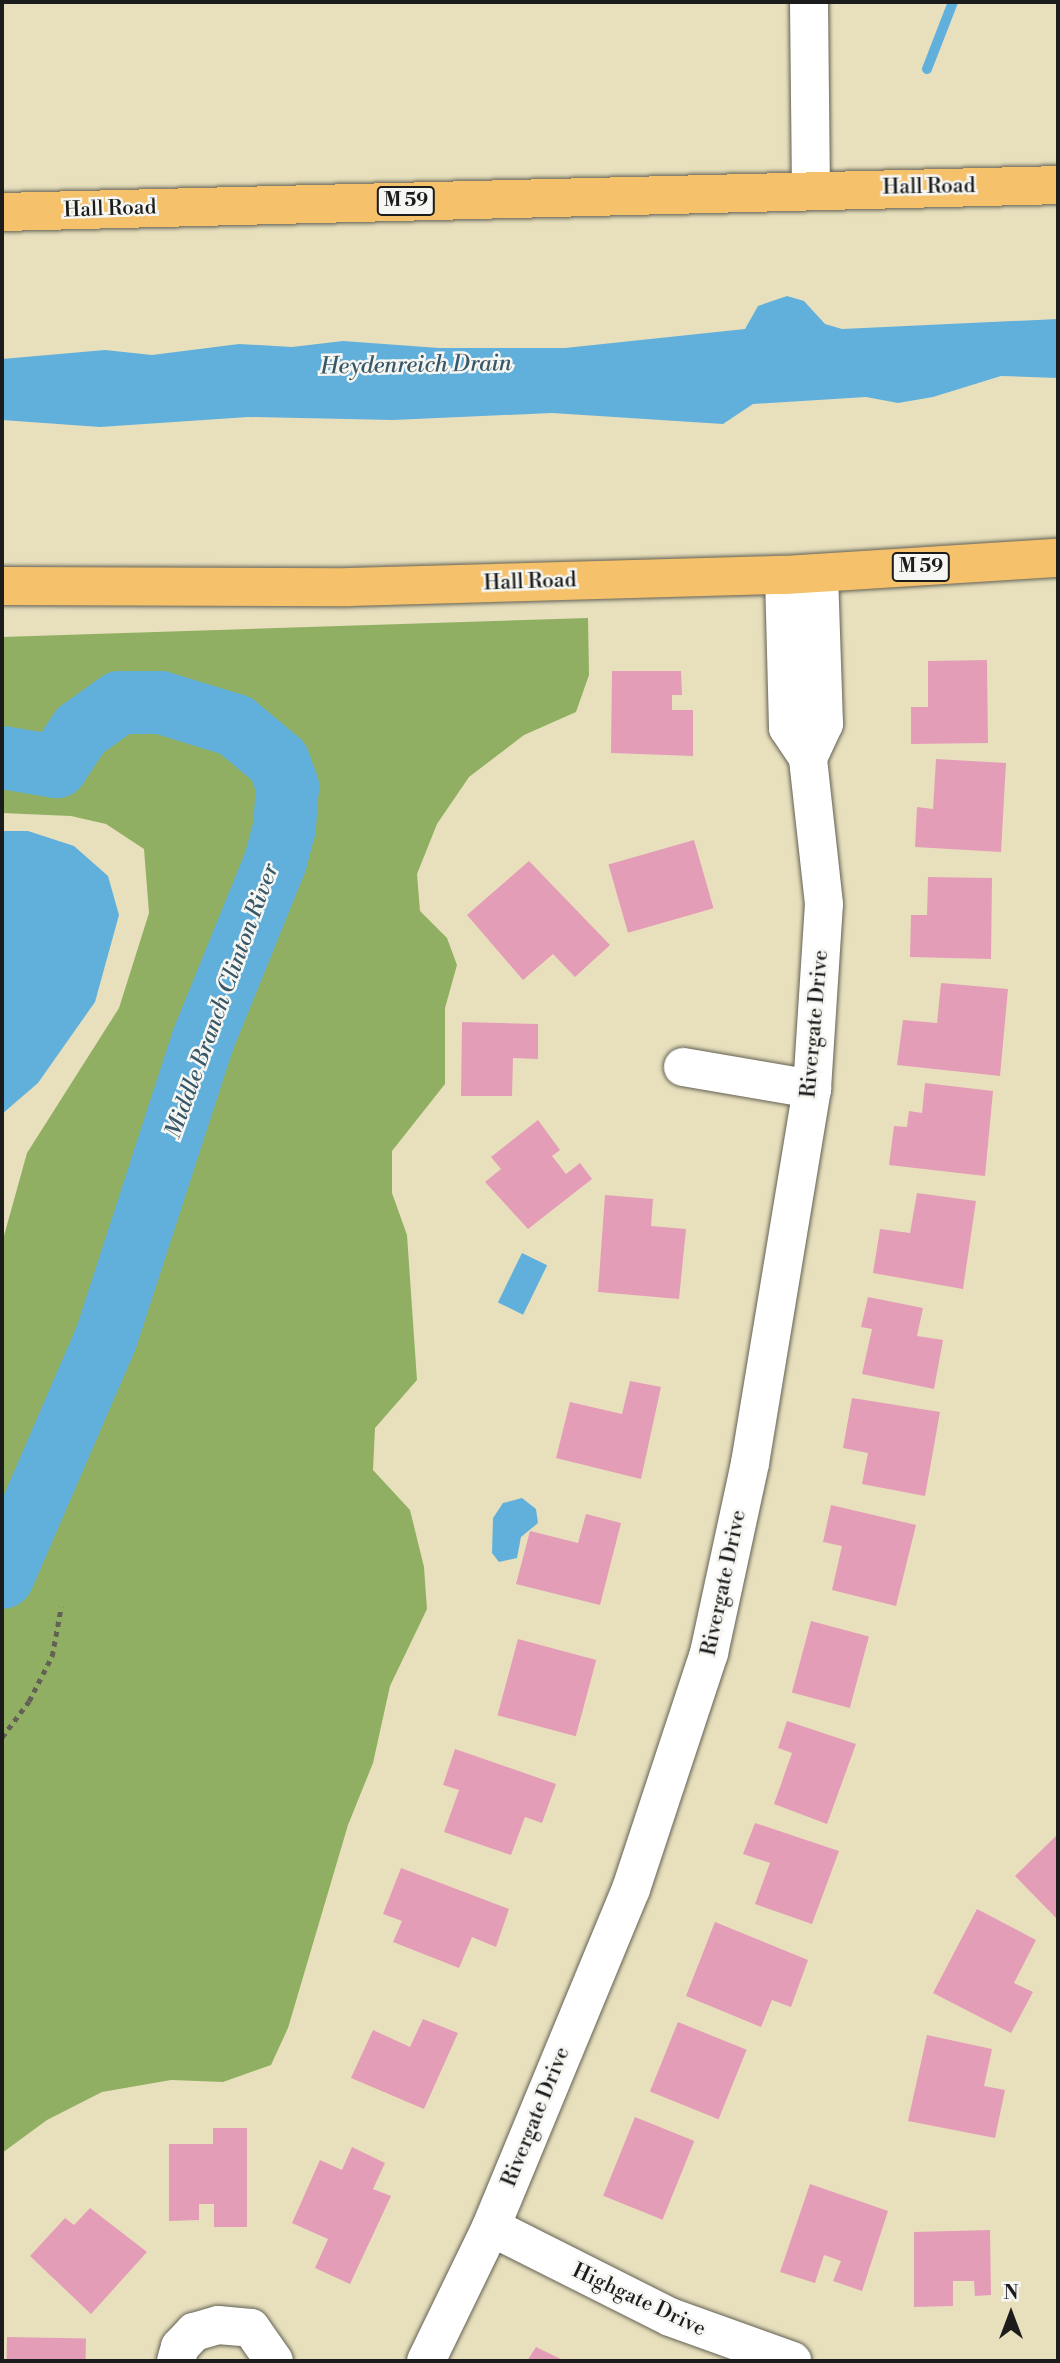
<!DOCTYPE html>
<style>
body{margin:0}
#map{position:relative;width:1060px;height:2363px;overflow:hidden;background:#e8e0bd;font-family:"Libre Bodoni",serif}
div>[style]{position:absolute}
.forest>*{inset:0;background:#90af62}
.water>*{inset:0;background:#61b0db;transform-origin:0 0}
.stream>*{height:10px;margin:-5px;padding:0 5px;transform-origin:5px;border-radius:5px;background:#61b0db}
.river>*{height:63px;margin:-31.5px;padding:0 31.5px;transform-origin:31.5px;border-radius:31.5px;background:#61b0db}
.building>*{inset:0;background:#e49db7;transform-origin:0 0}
.path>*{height:4.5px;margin-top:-2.25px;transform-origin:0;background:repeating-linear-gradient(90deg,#636154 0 5px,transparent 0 10px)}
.roads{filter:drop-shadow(0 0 2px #636154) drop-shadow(0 0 2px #636154)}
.street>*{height:38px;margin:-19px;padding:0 19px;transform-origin:19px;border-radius:19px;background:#fff}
.highway>*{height:38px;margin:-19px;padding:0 19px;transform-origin:19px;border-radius:19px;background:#f5c16b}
span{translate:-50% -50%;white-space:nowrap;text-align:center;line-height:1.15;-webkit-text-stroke:5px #f6f6f2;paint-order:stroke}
.shield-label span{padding:2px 5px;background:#f6f6f2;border:2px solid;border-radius:5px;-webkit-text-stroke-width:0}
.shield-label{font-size:19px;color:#1c1c1c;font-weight:700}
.street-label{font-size:21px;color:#1c1c1c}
.water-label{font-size:23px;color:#385768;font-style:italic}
.frame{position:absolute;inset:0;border:4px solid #1c1c1c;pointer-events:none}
.north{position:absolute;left:976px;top:2279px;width:70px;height:70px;-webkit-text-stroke:5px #f6f6f2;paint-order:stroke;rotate:0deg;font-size:19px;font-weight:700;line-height:28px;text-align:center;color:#1c1c1c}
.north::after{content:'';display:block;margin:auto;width:24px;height:32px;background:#1c1c1c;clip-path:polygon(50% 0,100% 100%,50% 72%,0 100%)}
</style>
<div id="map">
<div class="forest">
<i style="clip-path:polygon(588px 618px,589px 675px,576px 712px,524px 735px,469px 777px,437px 824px,417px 874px,420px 911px,447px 938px,457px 965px,445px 1008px,445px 1084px,392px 1151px,392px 1193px,407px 1235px,417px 1380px,375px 1428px,373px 1470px,410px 1510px,424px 1567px,427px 1609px,390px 1686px,373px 1763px,348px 1825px,288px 2028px,271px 2065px,223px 2082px,171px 2080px,102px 2092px,47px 2120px,2px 2153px,2px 1243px,27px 1153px,119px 1008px,149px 913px,144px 849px,106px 824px,71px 816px,2px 813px,2px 637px)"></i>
</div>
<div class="water">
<i style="clip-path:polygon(787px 296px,804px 301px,825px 324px,842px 329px,1058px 319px,1058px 378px,1001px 376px,933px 397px,898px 403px,866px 397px,753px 404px,723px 424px,552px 413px,393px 420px,248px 417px,100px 427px,2px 420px,2px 359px,105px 350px,152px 355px,239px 344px,292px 347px,343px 341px,439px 348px,565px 348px,745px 329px,758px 306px)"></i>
<i style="clip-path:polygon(2px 831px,28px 831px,74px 846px,108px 876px,119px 915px,95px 1002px,38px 1083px,2px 1114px)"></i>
<i style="left:522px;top:1253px;width:28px;height:55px;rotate:26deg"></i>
<i style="clip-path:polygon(522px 1498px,536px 1509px,538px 1523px,521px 1537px,517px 1558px,499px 1562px,492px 1553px,493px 1518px,503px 1503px)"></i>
</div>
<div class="stream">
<i style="left:927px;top:69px;width:72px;rotate:-68.8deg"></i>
</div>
<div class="river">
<i style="left:2px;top:757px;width:55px;rotate:9.5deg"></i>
<i style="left:56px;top:766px;width:43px;rotate:-56.3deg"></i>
<i style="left:80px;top:730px;width:48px;rotate:-35.7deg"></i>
<i style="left:119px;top:702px;width:41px"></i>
<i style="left:160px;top:702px;width:78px;rotate:17deg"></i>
<i style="left:235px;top:725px;width:56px;rotate:39.9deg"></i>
<i style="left:278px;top:761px;width:27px;rotate:70deg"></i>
<i style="left:287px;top:786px;width:41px;rotate:94.2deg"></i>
<i style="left:284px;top:827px;width:35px;rotate:105deg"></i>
<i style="left:275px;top:861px;width:194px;rotate:112.1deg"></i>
<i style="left:202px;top:1041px;width:313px;rotate:108deg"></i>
<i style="left:105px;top:1339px;width:259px;rotate:113.4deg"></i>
</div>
<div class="building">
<i style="clip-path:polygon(987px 660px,988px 743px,911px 744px,911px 707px,928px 707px,928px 661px)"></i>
<i style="clip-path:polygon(612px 671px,681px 671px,682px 695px,672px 695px,672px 710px,693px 710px,693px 756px,611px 753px)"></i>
<i style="clip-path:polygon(936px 759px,1006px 763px,1001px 852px,915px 847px,917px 807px,933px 809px)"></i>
<i style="left:694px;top:840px;width:71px;height:89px;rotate:74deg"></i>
<i style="clip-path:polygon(529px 861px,610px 945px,575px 977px,553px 954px,523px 980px,467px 915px)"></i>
<i style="clip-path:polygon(928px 877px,992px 878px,991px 959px,910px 957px,911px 915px,927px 915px)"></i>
<i style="clip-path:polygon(941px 983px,1008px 989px,1000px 1076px,897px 1065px,903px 1020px,937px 1023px)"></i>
<i style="clip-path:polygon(462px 1022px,538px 1024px,538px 1059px,513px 1058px,512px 1096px,461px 1096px)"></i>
<i style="clip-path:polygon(925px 1083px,993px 1091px,985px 1176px,889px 1165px,894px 1126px,907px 1127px,909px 1111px,922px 1113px)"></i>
<i style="clip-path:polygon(538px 1120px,560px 1150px,552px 1156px,566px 1174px,580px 1163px,592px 1179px,528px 1229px,485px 1182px,501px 1169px,491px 1157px)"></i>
<i style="clip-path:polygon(917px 1193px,976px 1201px,963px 1289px,873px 1273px,880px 1229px,910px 1233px)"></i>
<i style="clip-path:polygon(605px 1195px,653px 1199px,651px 1226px,686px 1229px,679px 1299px,598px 1292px)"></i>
<i style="clip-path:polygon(868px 1297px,923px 1308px,917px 1336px,943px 1340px,934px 1389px,862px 1374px,872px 1329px,861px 1327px)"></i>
<i style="clip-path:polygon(630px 1381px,661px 1387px,641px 1479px,556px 1458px,570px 1402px,622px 1414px)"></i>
<i style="clip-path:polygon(852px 1398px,940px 1412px,925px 1496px,862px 1484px,868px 1453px,843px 1448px)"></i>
<i style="clip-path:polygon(831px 1505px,916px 1525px,896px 1606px,832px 1590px,842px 1546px,823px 1542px)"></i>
<i style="clip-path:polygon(586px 1514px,621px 1523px,600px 1605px,516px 1584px,530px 1531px,578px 1543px)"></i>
<i style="left:811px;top:1621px;width:60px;height:74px;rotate:15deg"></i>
<i style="left:518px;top:1639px;width:81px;height:79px;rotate:15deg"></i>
<i style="clip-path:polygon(787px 1721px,856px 1744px,827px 1824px,774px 1804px,792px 1753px,778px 1748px)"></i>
<i style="clip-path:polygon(455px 1749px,556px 1784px,542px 1823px,525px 1817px,511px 1855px,444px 1832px,459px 1790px,443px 1785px)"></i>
<i style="clip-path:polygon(755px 1823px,839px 1851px,812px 1924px,755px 1904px,770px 1863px,743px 1854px)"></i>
<i style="clip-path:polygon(1058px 1834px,1058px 1920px,1015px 1876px)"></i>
<i style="clip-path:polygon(401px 1868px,509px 1909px,496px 1947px,472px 1937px,459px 1968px,393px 1942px,402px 1921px,383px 1914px)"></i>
<i style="clip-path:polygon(977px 1909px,1036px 1940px,1014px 1983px,1033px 1992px,1011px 2033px,933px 1993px)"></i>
<i style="clip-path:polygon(715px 1922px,808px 1960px,791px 2007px,772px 2000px,761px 2027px,686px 1996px)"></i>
<i style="clip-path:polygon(423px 2019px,458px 2033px,424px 2109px,351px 2078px,373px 2030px,410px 2047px)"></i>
<i style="left:678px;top:2022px;width:74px;height:75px;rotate:22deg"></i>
<i style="clip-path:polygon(927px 2035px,992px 2049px,984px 2086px,1005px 2090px,995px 2138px,908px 2121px)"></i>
<i style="left:635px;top:2117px;width:64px;height:85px;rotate:22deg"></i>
<i style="clip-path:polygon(213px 2128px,247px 2128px,247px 2227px,214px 2227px,214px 2204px,199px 2204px,199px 2220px,169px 2221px,169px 2144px,213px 2144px)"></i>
<i style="clip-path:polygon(352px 2147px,385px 2163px,373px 2189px,391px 2196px,350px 2284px,315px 2268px,328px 2239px,292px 2223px,320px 2160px,342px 2170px)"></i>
<i style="clip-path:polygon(810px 2184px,888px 2211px,862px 2291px,833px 2281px,841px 2261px,824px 2255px,815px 2283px,780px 2272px)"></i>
<i style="clip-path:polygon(90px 2208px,147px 2252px,91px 2314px,30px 2256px,65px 2218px,74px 2225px)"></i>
<i style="clip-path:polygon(990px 2230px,991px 2295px,975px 2296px,974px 2281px,953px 2281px,953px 2306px,914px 2307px,914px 2232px)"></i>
<i style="left:7px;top:2337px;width:79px;height:24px;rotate:1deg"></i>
<i style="clip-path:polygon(536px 2347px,565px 2361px,527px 2361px)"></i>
</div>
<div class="path">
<i style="left:2px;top:1737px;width:45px;rotate:-53.1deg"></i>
<i style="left:29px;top:1701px;width:51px;rotate:-62.9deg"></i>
<i style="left:52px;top:1656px;width:50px;rotate:-79.6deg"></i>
</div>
<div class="roads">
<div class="street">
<i style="left:809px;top:2px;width:188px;rotate:89.4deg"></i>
<i style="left:784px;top:575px;width:153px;rotate:88.5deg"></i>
<i style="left:788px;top:728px;width:36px;rotate:56deg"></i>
<i style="left:808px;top:758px;width:38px;rotate:-65deg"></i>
<i style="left:824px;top:724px;width:151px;rotate:-91.9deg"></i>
<i style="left:683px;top:1067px;width:131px;rotate:9.7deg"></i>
<i style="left:491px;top:2227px;width:200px;rotate:26.7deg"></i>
<i style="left:670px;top:2317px;width:130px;rotate:19.8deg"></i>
<i style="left:176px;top:2361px;width:15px;rotate:-74deg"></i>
<i style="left:180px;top:2347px;width:21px;rotate:-47deg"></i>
<i style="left:194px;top:2332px;width:25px;rotate:-16deg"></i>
<i style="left:218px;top:2325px;width:33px;rotate:5deg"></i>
<i style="left:251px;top:2328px;width:40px;rotate:55.1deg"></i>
<i style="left:426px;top:2361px;width:149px;rotate:-64.1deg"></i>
<i style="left:491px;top:2227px;width:366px;rotate:-67.5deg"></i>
<i style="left:631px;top:1889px;width:249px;rotate:-71.7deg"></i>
<i style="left:709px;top:1653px;width:194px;rotate:-77.8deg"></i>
<i style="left:750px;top:1463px;width:379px;rotate:-80.6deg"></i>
<i style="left:812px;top:1089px;width:185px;rotate:-86.3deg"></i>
<i style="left:824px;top:904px;width:147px;rotate:-96.3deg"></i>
</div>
<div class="highway">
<i style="left:2px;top:212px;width:1056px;rotate:-1.46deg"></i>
<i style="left:2px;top:586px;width:347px;rotate:0.2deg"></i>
<i style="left:349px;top:587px;width:435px;rotate:-1.6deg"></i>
<i style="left:784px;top:575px;width:275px;rotate:-3.6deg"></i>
</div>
</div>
<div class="shield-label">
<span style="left:406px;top:201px">M 59</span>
<span style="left:921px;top:567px">M 59</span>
</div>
<div class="street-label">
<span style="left:929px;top:187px;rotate:-1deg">Hall Road</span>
<span style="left:110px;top:209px;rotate:-2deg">Hall Road</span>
<span style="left:530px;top:582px;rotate:-2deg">Hall Road</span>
<span style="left:815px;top:1024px;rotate:-85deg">Rivergate Drive</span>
<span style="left:724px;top:1583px;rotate:-78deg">Rivergate Drive</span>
<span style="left:536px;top:2117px;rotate:-68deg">Rivergate Drive</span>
<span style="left:639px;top:2300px;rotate:25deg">Highgate Drive</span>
</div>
<div class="water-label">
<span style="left:416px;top:365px;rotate:-1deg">Heydenreich Drain</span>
<span style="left:222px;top:1001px;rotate:-70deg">Middle Branch Clinton River</span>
</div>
<div class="frame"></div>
<div class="north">N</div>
</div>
